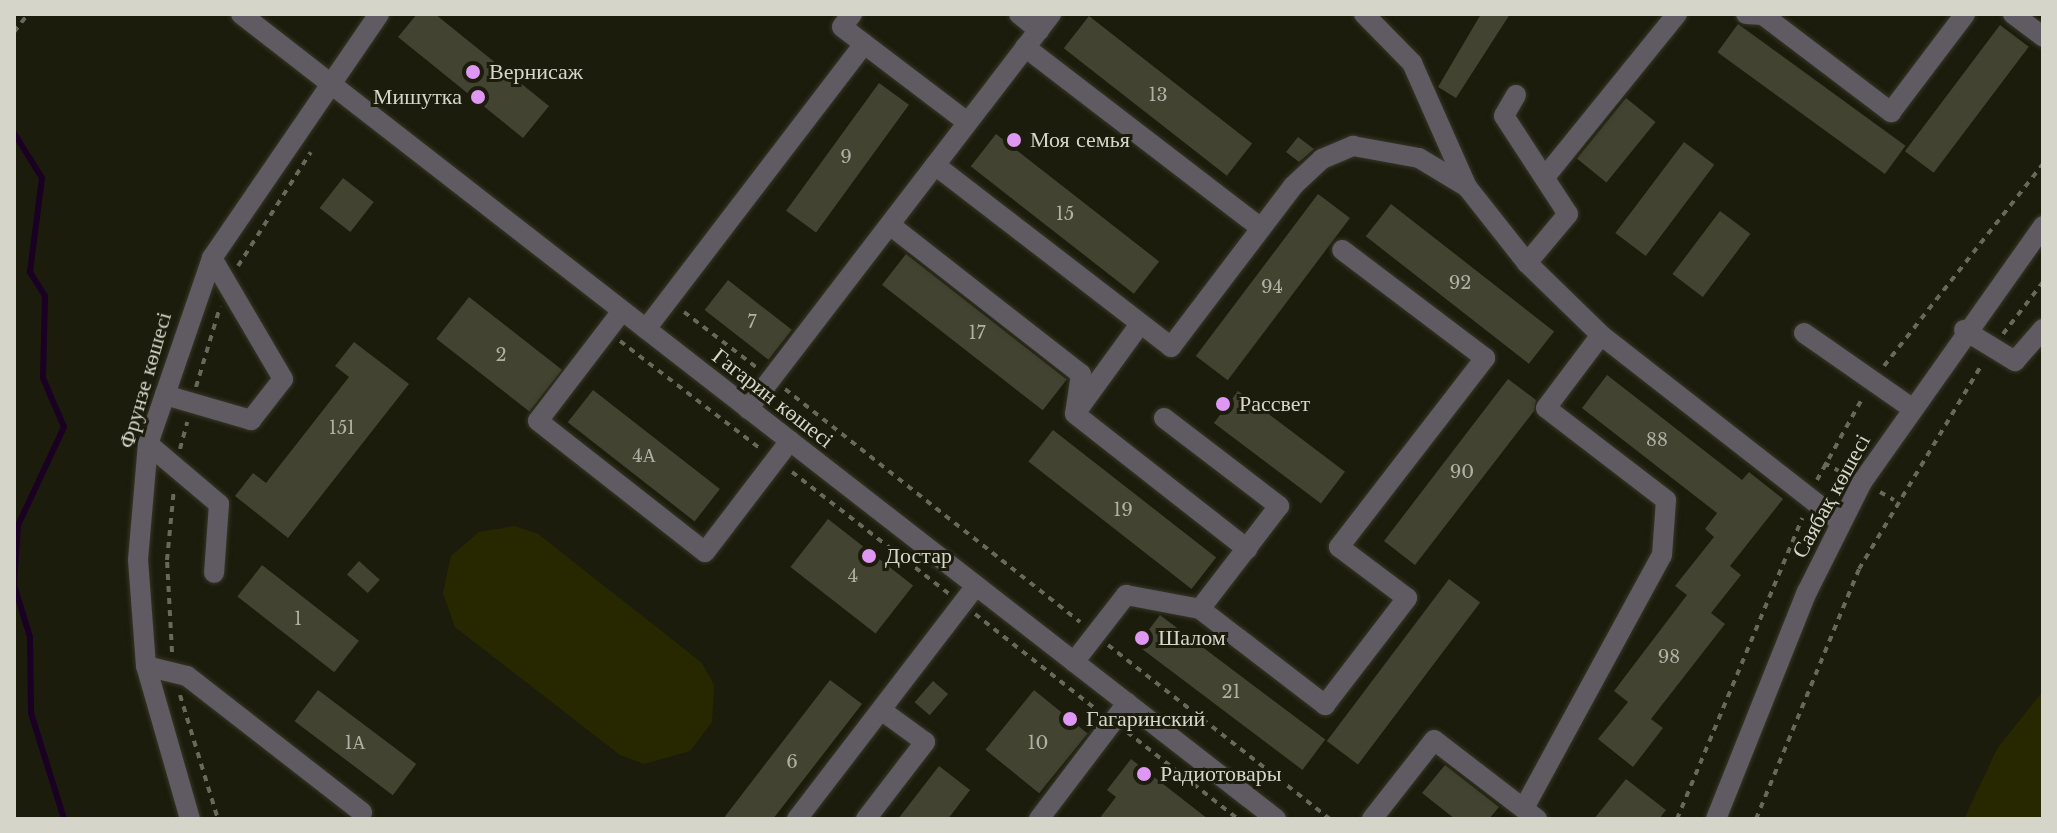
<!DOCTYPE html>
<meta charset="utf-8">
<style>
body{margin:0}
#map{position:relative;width:2057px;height:833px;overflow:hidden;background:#1c1c0c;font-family:"Libre Baskerville",serif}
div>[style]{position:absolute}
.green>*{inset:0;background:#282800}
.stream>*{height:6px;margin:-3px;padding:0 3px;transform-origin:3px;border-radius:3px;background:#1a0023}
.building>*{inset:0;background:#434331;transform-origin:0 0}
.path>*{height:4px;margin-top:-2px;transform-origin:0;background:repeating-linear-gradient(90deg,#69695b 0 6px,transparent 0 12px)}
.roads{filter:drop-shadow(0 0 2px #363627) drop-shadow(0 0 2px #363627)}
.minor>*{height:20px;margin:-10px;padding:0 10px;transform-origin:10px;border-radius:10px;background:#605b62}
.dots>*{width:22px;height:22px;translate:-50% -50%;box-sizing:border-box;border:4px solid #1c1c0c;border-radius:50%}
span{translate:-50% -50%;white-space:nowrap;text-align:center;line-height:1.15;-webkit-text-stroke:6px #1c1c0c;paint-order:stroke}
.number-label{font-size:18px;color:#b0b0a4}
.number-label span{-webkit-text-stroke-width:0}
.poi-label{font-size:22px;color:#d5d5ca}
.left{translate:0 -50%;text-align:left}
.right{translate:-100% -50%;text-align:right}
.street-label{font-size:22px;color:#d5d5ca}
.frame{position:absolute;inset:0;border:16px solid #d5d5ca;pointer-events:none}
</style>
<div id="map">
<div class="green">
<i style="clip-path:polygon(514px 526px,538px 534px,702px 663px,714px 685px,712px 722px,690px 751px,644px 764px,620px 755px,455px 627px,443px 593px,451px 556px,479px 532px)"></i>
<i style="clip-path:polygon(2043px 691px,2043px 819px,1964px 819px,1997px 749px)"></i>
</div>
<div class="stream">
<i style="left:14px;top:133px;width:53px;rotate:58.1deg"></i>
<i style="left:42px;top:178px;width:95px;rotate:97.3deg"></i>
<i style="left:30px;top:272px;width:28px;rotate:58deg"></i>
<i style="left:45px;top:296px;width:82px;rotate:91.4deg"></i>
<i style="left:43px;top:378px;width:53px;rotate:66.8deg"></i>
<i style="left:64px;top:427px;width:108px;rotate:115.1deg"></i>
<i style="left:18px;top:525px;width:58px;rotate:93.9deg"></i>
<i style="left:14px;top:585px;width:54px;rotate:72.9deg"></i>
<i style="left:30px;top:637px;width:76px;rotate:89.2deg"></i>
<i style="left:31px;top:713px;width:111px;rotate:72.7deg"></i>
</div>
<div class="building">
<i style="clip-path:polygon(417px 14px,435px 14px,549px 106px,523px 138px,398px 37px)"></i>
<i style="clip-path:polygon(1481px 14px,1510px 14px,1456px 98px,1438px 87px)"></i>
<i style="left:1089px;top:16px;width:207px;height:41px;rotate:38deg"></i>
<i style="left:1738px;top:24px;width:207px;height:35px;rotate:36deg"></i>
<i style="left:2000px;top:25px;width:36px;height:158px;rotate:37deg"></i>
<i style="left:879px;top:83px;width:37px;height:158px;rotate:36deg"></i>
<i style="left:1626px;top:98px;width:38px;height:78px;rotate:39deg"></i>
<i style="left:996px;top:134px;width:207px;height:41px;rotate:38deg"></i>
<i style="clip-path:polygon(1298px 137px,1314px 149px,1299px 162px,1286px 152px)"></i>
<i style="left:1684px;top:142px;width:38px;height:114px;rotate:37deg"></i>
<i style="left:343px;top:178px;width:39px;height:38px;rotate:38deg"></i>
<i style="left:1318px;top:194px;width:40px;height:203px;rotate:37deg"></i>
<i style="left:1391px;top:204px;width:207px;height:41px;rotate:38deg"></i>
<i style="left:1720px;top:211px;width:38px;height:79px;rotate:37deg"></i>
<i style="left:906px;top:254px;width:204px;height:39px;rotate:38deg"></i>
<i style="left:728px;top:280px;width:81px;height:38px;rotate:38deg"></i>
<i style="left:469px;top:297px;width:118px;height:53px;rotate:38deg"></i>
<i style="clip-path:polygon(354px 342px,409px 384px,288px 538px,235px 496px,253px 473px,266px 483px,349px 377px,335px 366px)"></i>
<i style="clip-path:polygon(1607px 375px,1742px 480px,1749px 472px,1783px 499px,1730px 566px,1741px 575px,1711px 613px,1725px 624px,1651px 719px,1663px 728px,1633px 767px,1598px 739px,1628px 702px,1614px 691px,1687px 595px,1675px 586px,1714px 537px,1705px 529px,1717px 513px,1582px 408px)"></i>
<i style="clip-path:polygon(1508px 379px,1536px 400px,1534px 411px,1415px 565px,1384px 541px)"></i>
<i style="left:593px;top:390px;width:161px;height:41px;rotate:38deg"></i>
<i style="left:1238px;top:391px;width:134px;height:40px;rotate:37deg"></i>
<i style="left:1053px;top:430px;width:207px;height:40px;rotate:38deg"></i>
<i style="left:828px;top:519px;width:108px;height:61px;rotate:38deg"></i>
<i style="left:359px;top:561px;width:28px;height:18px;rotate:42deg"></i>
<i style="left:262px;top:565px;width:123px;height:40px;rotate:38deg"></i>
<i style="left:1449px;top:579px;width:39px;height:203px;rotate:37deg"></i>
<i style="left:1160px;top:615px;width:207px;height:38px;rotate:37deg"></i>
<i style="clip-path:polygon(830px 680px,862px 704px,773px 819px,723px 819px)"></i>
<i style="left:933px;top:681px;width:20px;height:28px;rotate:41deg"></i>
<i style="left:318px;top:690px;width:123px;height:39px;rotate:37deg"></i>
<i style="left:1034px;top:690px;width:69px;height:77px;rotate:39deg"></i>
<i style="clip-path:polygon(1131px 759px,1208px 819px,1099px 819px,1116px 797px,1107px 790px)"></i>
<i style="clip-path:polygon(1445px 765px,1499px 807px,1489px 819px,1455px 819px,1422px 793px)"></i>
<i style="clip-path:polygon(939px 766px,970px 790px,948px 819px,898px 819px)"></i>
<i style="clip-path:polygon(1626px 779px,1666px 810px,1659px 819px,1594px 819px)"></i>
</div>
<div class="path">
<i style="left:14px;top:32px;width:23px;rotate:-52deg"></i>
<i style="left:238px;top:266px;width:135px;rotate:-57.4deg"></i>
<i style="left:684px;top:312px;width:91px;rotate:37.4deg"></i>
<i style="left:2003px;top:334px;width:66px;rotate:-52.4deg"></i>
<i style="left:620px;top:341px;width:179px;rotate:37.5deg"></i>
<i style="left:1884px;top:366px;width:257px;rotate:-51.8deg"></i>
<i style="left:196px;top:387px;width:84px;rotate:-73.3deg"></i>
<i style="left:785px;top:389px;width:376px;rotate:38.3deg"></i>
<i style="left:180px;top:449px;width:28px;rotate:-75deg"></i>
<i style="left:1824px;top:463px;width:26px;rotate:28deg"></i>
<i style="left:792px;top:472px;width:199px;rotate:37.8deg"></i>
<i style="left:1817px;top:480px;width:95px;rotate:-61deg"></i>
<i style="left:1880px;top:492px;width:16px;rotate:30deg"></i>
<i style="left:975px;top:614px;width:155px;rotate:38.2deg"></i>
<i style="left:1108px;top:645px;width:282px;rotate:38.1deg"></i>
<i style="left:172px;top:652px;width:92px;rotate:-93.1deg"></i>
<i style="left:167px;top:560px;width:71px;rotate:-84.4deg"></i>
<i style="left:180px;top:695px;width:130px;rotate:73deg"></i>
<i style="left:1127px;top:732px;width:141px;rotate:38.1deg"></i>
<i style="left:1677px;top:819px;width:326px;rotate:-67.4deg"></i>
<i style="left:1756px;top:819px;width:270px;rotate:-67.6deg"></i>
<i style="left:1859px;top:569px;width:239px;rotate:-59deg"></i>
</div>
<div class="roads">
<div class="minor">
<i style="left:241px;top:14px;width:1311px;rotate:37.87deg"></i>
<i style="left:852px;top:14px;width:16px;rotate:128deg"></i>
<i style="left:842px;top:27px;width:157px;rotate:37.2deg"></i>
<i style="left:1019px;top:14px;width:26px;rotate:39deg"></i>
<i style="left:1364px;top:14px;width:69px;rotate:45.6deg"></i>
<i style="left:1412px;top:63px;width:136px;rotate:66.1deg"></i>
<i style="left:1746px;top:14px;width:17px;rotate:3deg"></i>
<i style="left:1763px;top:15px;width:161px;rotate:37.2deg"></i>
<i style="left:1891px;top:112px;width:123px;rotate:-52.9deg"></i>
<i style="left:2013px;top:14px;width:38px;rotate:37deg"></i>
<i style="left:1025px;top:47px;width:297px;rotate:37.5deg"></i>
<i style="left:1516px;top:95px;width:24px;rotate:120deg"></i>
<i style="left:1504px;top:116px;width:117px;rotate:56.9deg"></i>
<i style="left:1568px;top:214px;width:64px;rotate:129.9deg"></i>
<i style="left:1527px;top:263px;width:103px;rotate:44.2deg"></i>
<i style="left:935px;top:165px;width:298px;rotate:37.6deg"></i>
<i style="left:1171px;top:347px;width:202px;rotate:-52.8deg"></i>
<i style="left:1293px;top:186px;width:40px;rotate:-43deg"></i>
<i style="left:1322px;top:159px;width:34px;rotate:-23deg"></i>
<i style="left:1353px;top:146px;width:67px;rotate:10.3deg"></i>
<i style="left:1419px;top:158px;width:56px;rotate:31.1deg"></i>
<i style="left:1467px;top:187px;width:97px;rotate:51.7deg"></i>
<i style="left:1545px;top:177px;width:210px;rotate:-51deg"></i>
<i style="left:890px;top:225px;width:242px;rotate:38deg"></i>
<i style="left:1081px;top:374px;width:40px;rotate:98.5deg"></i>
<i style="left:1075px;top:414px;width:219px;rotate:38.1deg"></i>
<i style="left:622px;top:311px;width:138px;rotate:127.4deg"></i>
<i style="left:538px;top:421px;width:212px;rotate:38.1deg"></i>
<i style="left:705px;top:552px;width:140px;rotate:-52.6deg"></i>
<i style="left:646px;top:329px;width:359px;rotate:-52.6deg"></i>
<i style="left:1964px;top:330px;width:60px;rotate:31.3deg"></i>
<i style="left:2015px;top:361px;width:43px;rotate:-48.8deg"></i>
<i style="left:1804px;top:333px;width:129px;rotate:34.9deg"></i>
<i style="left:165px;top:395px;width:90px;rotate:16.2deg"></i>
<i style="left:251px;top:420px;width:52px;rotate:-52deg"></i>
<i style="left:283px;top:379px;width:140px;rotate:-120.4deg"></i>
<i style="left:1079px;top:408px;width:104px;rotate:-54deg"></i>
<i style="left:748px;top:409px;width:498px;rotate:-52.5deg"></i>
<i style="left:1164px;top:418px;width:145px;rotate:37.4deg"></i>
<i style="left:1279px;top:506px;width:130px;rotate:127.5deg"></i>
<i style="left:1200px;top:609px;width:158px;rotate:37.5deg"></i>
<i style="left:1325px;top:705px;width:135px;rotate:-52.5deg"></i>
<i style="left:1407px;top:598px;width:85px;rotate:-143.1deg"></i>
<i style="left:1339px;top:547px;width:239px;rotate:-52.3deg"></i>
<i style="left:1485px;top:358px;width:179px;rotate:-142.9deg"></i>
<i style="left:148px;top:444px;width:93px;rotate:40.2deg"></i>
<i style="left:219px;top:504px;width:69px;rotate:94.1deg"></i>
<i style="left:1074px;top:662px;width:85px;rotate:-52.2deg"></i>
<i style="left:1126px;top:595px;width:75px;rotate:10.7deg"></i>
<i style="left:146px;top:666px;width:42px;rotate:13.7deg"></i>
<i style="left:187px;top:676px;width:222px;rotate:37.9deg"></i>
<i style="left:1524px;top:808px;width:288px;rotate:-61.4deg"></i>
<i style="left:1662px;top:555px;width:55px;rotate:-85.8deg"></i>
<i style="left:1666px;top:500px;width:151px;rotate:-142.5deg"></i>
<i style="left:1546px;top:408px;width:91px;rotate:-53deg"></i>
<i style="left:1601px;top:335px;width:303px;rotate:38deg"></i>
<i style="left:190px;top:819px;width:159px;rotate:-106deg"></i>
<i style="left:146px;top:666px;width:106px;rotate:-94.3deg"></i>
<i style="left:138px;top:560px;width:116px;rotate:-85.1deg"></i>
<i style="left:148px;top:444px;width:197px;rotate:-71deg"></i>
<i style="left:212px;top:258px;width:296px;rotate:-55.6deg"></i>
<i style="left:797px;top:819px;width:294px;rotate:-52.5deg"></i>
<i style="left:866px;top:819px;width:97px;rotate:-52.5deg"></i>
<i style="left:925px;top:742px;width:54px;rotate:-144deg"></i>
<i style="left:1039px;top:819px;width:146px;rotate:-52.8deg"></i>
<i style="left:1372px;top:819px;width:100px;rotate:-51.9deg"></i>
<i style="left:1434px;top:740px;width:130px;rotate:37.5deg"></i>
<i style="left:1716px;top:819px;width:245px;rotate:-68.2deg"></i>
<i style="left:1807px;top:592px;width:123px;rotate:-63.4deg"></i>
<i style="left:1862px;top:482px;width:314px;rotate:-54.7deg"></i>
</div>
</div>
<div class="dots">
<i style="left:473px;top:72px;background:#de98f3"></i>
<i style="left:478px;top:97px;background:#de98f3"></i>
<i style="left:1014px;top:140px;background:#de98f3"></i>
<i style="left:1223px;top:404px;background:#de98f3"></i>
<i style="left:869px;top:556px;background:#de98f3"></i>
<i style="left:1142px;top:638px;background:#de98f3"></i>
<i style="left:1070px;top:719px;background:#de98f3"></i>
<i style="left:1144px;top:774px;background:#de98f3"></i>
</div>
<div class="number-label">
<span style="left:1158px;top:95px">13</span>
<span style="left:846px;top:157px">9</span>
<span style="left:1065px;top:214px">15</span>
<span style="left:1460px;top:283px">92</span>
<span style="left:1272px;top:287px">94</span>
<span style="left:752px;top:322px">7</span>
<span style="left:977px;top:333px">17</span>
<span style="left:501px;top:355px">2</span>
<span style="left:342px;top:428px">151</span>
<span style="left:1657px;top:440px">88</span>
<span style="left:644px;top:456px">4А</span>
<span style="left:1462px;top:472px">90</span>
<span style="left:1123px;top:510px">19</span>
<span style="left:853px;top:576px">4</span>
<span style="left:298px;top:619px">1</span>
<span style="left:1669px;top:657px">98</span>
<span style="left:1231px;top:692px">21</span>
<span style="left:355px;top:743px">1А</span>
<span style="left:1038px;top:743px">10</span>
<span style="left:792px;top:762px">6</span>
</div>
<div class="poi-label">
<span class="left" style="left:489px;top:72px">Вернисаж</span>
<span class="right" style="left:462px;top:97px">Мишутка</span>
<span class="left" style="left:1030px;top:140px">Моя семья</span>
<span class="left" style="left:1239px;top:404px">Рассвет</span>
<span class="left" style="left:885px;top:556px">Достар</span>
<span class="left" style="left:1158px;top:638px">Шалом</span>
<span class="left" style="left:1086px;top:719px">Гагаринский</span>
<span class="left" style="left:1160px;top:774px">Радиотовары</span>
</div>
<div class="street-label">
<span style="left:145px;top:380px;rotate:-74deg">Фрунзе көшесі</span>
<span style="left:773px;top:398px;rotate:38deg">Гагарин көшесі</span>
<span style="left:1831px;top:496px;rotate:-61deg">Саябақ көшесі</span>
</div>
<div class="frame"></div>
</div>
